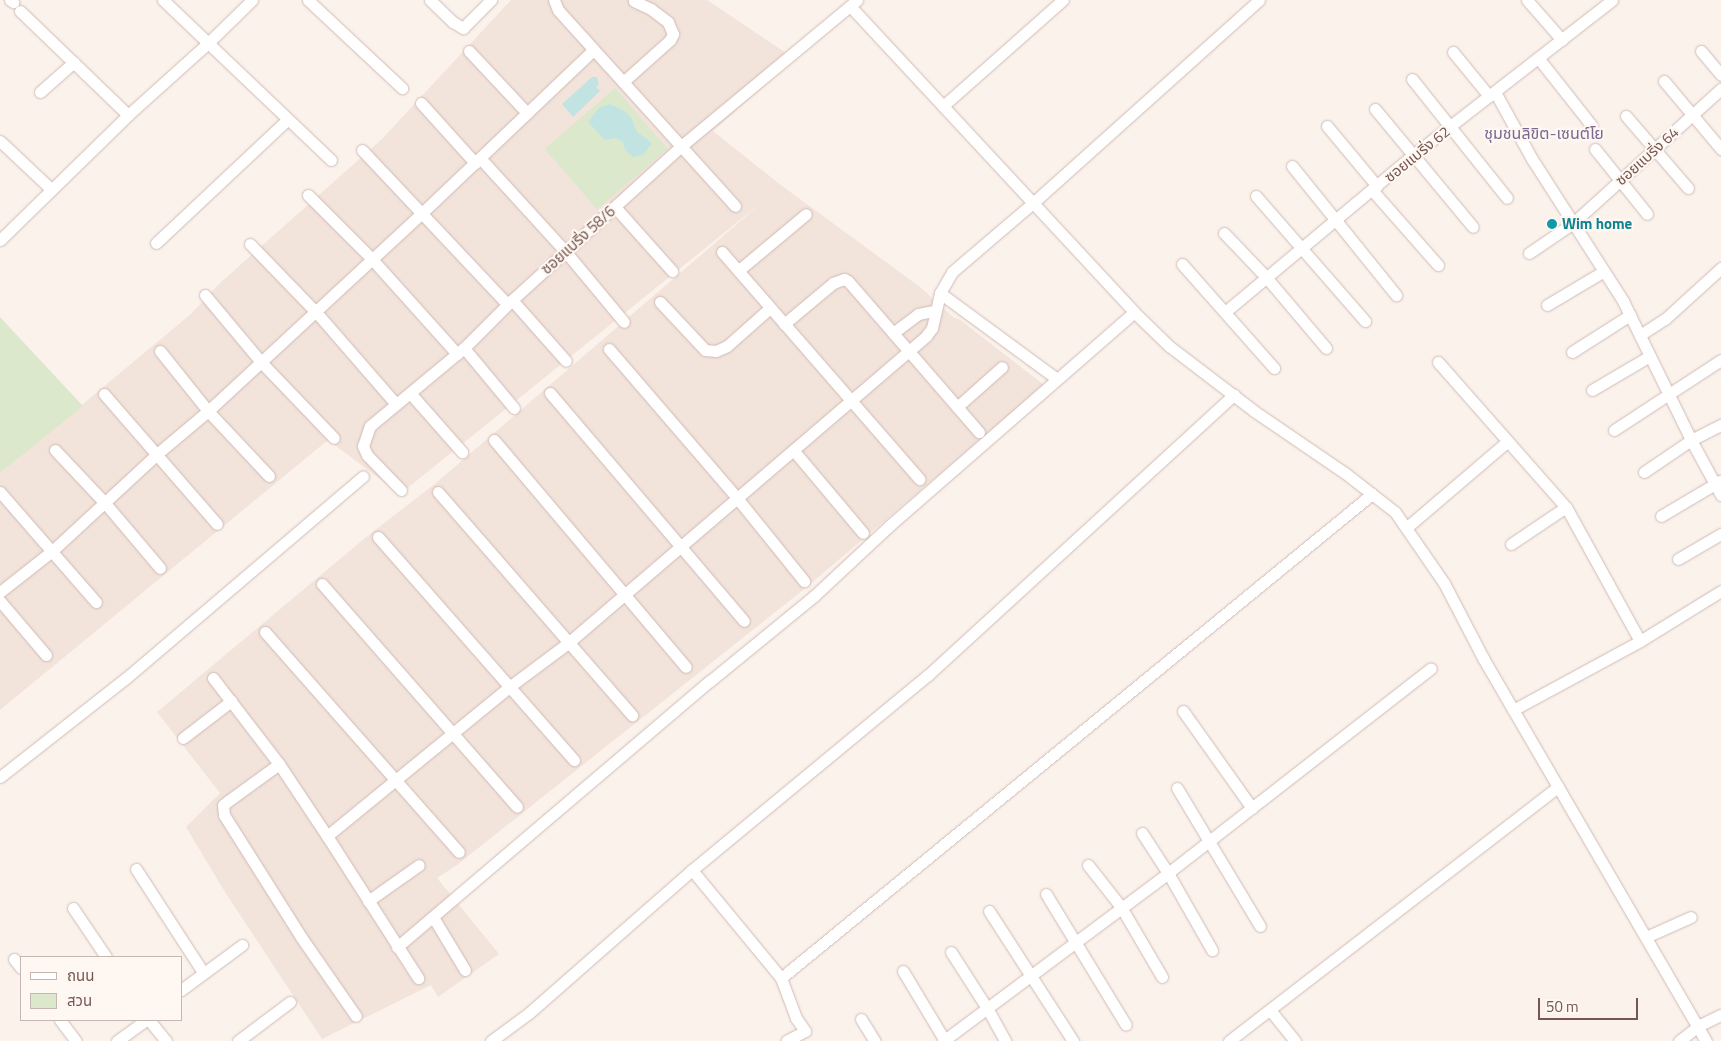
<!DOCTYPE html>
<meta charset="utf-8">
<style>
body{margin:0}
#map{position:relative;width:1721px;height:1041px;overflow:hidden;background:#fbf2ec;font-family:"Titillium Web","Noto Sans Thai",sans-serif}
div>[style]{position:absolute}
.residential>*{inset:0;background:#f2e3db}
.green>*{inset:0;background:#dce8cb;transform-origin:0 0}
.water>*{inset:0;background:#c1e4e2}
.roads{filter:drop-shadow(0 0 1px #cfbbb4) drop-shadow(0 0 1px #cfbbb4)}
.street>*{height:11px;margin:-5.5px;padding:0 5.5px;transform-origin:5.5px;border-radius:5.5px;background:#fff}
.dots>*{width:14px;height:14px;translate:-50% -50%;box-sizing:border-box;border:2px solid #fef7f2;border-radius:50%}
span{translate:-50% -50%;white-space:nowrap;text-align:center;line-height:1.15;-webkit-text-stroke:4.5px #fef7f2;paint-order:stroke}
.street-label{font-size:15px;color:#755750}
.culture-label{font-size:15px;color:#0d838f;font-weight:700}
.left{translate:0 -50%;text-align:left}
.neighbourhood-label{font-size:16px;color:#7b6890}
.legend{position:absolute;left:20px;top:956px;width:162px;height:65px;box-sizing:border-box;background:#fef7f2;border:1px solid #c7b7b1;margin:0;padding:6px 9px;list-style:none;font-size:15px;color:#755750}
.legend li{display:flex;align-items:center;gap:10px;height:25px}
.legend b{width:25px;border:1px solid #c7b7b1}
.scale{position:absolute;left:1538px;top:998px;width:100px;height:22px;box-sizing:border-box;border:2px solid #755750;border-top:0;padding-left:6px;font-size:15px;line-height:18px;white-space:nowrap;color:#755750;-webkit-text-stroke:4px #fef7f2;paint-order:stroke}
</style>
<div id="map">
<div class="residential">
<i style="clip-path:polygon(511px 0,707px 0,795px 59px,713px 131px,782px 186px,920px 287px,954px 318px,959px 319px,1044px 385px,808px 586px,457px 865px,437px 878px,499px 954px,438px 997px,431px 985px,322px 1039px,225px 892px,186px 827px,220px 793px,157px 712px,370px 534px,436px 483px,765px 200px,400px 494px,328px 440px,0 710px,0 473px,191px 314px,220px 283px,382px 139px)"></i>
</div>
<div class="green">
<i style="left:615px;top:88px;width:80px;height:93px;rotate:49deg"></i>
<i style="clip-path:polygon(0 317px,83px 406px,0 473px)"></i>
</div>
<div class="water">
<i style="clip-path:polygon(592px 77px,597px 77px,599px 85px,596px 87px,600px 91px,573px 117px,562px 104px)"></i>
<i style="clip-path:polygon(609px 104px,623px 110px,631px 117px,637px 132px,652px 143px,643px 155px,633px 157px,625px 150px,623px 142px,615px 138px,605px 140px,588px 122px,599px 108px)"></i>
</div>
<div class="roads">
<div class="street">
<i style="left:10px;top:0;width:4px;rotate:34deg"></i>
<i style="left:163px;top:0;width:232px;rotate:43.6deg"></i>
<i style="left:308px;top:0;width:129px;rotate:43.1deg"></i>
<i style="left:430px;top:0;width:32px;rotate:44deg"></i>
<i style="left:453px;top:22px;width:12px;rotate:31deg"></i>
<i style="left:463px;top:28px;width:40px;rotate:-45deg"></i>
<i style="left:554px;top:0;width:11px;rotate:68deg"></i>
<i style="left:558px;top:10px;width:264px;rotate:47.9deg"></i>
<i style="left:1527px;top:0;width:53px;rotate:48.8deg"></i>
<i style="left:850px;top:6px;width:417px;rotate:47.1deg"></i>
<i style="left:1134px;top:312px;width:49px;rotate:44.2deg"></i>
<i style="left:1169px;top:346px;width:107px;rotate:37.4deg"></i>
<i style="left:1254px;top:411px;width:110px;rotate:34.3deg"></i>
<i style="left:1345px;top:473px;width:63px;rotate:38deg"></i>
<i style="left:1395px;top:512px;width:86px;rotate:55.4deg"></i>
<i style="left:1444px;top:583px;width:85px;rotate:62.5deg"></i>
<i style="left:1483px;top:658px;width:443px;rotate:59.8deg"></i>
<i style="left:20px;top:11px;width:150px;rotate:43.9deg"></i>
<i style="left:469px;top:51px;width:85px;rotate:46.9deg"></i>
<i style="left:1701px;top:51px;width:31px;rotate:50deg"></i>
<i style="left:1453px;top:52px;width:57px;rotate:50.7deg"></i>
<i style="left:1539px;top:59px;width:85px;rotate:51.7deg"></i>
<i style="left:1412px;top:79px;width:152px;rotate:51.4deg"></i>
<i style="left:1664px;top:81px;width:89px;rotate:50deg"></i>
<i style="left:623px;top:82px;width:63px;rotate:-41.8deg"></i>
<i style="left:670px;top:40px;width:7px;rotate:-63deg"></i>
<i style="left:673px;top:34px;width:13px;rotate:-113deg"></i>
<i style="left:668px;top:22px;width:21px;rotate:-143deg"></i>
<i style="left:651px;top:9px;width:19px;rotate:-155deg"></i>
<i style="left:40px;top:92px;width:45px;rotate:-41.4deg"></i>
<i style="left:1495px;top:92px;width:77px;rotate:61.1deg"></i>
<i style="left:1532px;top:159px;width:169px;rotate:57.3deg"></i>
<i style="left:1623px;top:301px;width:155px;rotate:63.9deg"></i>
<i style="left:1691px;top:440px;width:63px;rotate:61.4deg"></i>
<i style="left:421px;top:103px;width:81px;rotate:48deg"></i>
<i style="left:943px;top:106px;width:160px;rotate:-41.5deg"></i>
<i style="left:1375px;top:109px;width:153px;rotate:50.3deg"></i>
<i style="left:1626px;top:116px;width:95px;rotate:49.3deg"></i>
<i style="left:1327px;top:126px;width:78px;rotate:50.2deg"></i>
<i style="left:0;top:141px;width:70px;rotate:43.3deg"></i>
<i style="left:1595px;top:149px;width:83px;rotate:51.3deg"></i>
<i style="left:362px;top:150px;width:212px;rotate:46.7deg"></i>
<i style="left:480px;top:158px;width:126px;rotate:47.6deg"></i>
<i style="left:565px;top:251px;width:92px;rotate:50.3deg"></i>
<i style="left:1292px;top:166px;width:166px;rotate:51.1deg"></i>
<i style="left:1372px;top:190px;width:100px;rotate:48.7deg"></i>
<i style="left:308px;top:195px;width:89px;rotate:45deg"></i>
<i style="left:371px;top:258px;width:129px;rotate:48.1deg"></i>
<i style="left:1256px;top:196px;width:166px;rotate:48.9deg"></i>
<i style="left:615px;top:207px;width:86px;rotate:48.3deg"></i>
<i style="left:1224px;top:233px;width:61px;rotate:46.3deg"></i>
<i style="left:1266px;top:277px;width:93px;rotate:49.8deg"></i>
<i style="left:0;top:240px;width:179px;rotate:-44.3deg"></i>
<i style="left:128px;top:115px;width:109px;rotate:-42deg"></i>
<i style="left:209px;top:42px;width:60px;rotate:-44.3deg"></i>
<i style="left:156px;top:243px;width:180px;rotate:-43.2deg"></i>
<i style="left:250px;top:244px;width:95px;rotate:45.9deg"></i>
<i style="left:316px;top:312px;width:122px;rotate:49deg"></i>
<i style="left:722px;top:252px;width:301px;rotate:49deg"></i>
<i style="left:1529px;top:253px;width:53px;rotate:-34.3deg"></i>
<i style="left:1573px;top:223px;width:200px;rotate:-42.2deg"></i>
<i style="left:1182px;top:264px;width:139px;rotate:48.5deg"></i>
<i style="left:739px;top:270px;width:87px;rotate:-39.9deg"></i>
<i style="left:940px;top:293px;width:145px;rotate:36.3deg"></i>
<i style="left:205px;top:295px;width:87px;rotate:50.1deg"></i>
<i style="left:261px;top:362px;width:105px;rotate:46.2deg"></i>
<i style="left:512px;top:300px;width:81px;rotate:48.5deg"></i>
<i style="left:660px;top:302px;width:66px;rotate:46.8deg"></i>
<i style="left:705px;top:350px;width:11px;rotate:5deg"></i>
<i style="left:716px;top:351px;width:12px;rotate:-24deg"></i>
<i style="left:727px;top:346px;width:57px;rotate:-41.5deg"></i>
<i style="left:1547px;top:305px;width:66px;rotate:-30.8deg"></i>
<i style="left:1225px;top:312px;width:245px;rotate:-39.9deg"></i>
<i style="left:1413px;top:155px;width:252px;rotate:-37.9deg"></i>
<i style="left:784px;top:324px;width:64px;rotate:-39.9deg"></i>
<i style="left:833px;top:283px;width:12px;rotate:-20deg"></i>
<i style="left:844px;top:279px;width:4px;rotate:27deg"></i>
<i style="left:848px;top:281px;width:200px;rotate:49.1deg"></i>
<i style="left:893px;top:333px;width:31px;rotate:-37deg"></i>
<i style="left:918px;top:314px;width:16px;rotate:-11deg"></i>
<i style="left:1640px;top:335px;width:30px;rotate:-33deg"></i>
<i style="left:1665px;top:319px;width:76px;rotate:-42.3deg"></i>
<i style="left:464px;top:348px;width:78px;rotate:50.2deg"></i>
<i style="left:609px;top:349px;width:196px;rotate:49.3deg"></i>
<i style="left:737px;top:498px;width:107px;rotate:51.1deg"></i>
<i style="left:160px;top:351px;width:77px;rotate:51.3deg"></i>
<i style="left:208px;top:411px;width:89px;rotate:46.8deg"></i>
<i style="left:1572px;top:352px;width:69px;rotate:-32.5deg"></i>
<i style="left:1438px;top:362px;width:193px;rotate:48.6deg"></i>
<i style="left:1566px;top:507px;width:153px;rotate:61.1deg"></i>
<i style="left:1592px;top:390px;width:67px;rotate:-30.4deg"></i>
<i style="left:410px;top:393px;width:79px;rotate:48.6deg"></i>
<i style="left:550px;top:393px;width:299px;rotate:49.6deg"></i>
<i style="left:104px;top:394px;width:172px;rotate:49deg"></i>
<i style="left:957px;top:407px;width:60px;rotate:-41.6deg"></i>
<i style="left:1614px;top:430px;width:128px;rotate:-33.2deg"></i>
<i style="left:494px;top:440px;width:297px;rotate:49.8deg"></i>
<i style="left:55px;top:450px;width:73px;rotate:46.7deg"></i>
<i style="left:105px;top:503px;width:85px;rotate:49.8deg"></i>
<i style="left:794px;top:451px;width:107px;rotate:49.9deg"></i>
<i style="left:1644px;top:472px;width:57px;rotate:-34.2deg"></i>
<i style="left:1691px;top:440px;width:34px;rotate:-27deg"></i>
<i style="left:401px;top:490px;width:49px;rotate:-134.2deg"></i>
<i style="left:367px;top:455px;width:10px;rotate:-114deg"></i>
<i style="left:363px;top:446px;width:21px;rotate:-71deg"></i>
<i style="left:370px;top:426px;width:122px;rotate:-39.7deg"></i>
<i style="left:464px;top:348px;width:68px;rotate:-45deg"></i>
<i style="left:512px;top:300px;width:227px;rotate:-42.3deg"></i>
<i style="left:680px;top:147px;width:230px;rotate:-39.7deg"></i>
<i style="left:0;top:492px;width:146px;rotate:48.9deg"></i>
<i style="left:438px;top:492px;width:296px;rotate:49deg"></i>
<i style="left:1661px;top:516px;width:69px;rotate:-30.7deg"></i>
<i style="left:1406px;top:528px;width:134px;rotate:-40.5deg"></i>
<i style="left:378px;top:537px;width:297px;rotate:48.7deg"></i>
<i style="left:1511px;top:544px;width:66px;rotate:-33.9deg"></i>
<i style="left:1678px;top:559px;width:50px;rotate:-30.2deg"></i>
<i style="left:322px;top:584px;width:296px;rotate:48.8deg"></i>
<i style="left:0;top:592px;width:66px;rotate:-38.3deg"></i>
<i style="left:52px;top:551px;width:143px;rotate:-42.7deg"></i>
<i style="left:157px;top:454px;width:67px;rotate:-40.1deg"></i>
<i style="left:208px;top:411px;width:293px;rotate:-42.8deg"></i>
<i style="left:423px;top:212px;width:235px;rotate:-43.6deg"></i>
<i style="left:0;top:601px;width:71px;rotate:49.6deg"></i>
<i style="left:265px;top:632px;width:293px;rotate:48.6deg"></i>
<i style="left:213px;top:678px;width:108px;rotate:52.5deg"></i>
<i style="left:279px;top:764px;width:87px;rotate:56.3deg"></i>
<i style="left:327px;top:836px;width:235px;rotate:-39.3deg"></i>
<i style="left:509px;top:687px;width:74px;rotate:-36.7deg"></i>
<i style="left:568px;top:643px;width:472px;rotate:-40.6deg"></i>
<i style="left:926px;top:336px;width:10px;rotate:-53deg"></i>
<i style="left:932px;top:328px;width:36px;rotate:-77deg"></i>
<i style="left:940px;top:293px;width:24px;rotate:-60deg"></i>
<i style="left:952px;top:272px;width:108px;rotate:-40.5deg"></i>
<i style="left:1034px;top:202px;width:302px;rotate:-41.9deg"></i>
<i style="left:1513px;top:710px;width:145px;rotate:-28.5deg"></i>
<i style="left:1640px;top:641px;width:95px;rotate:-31.7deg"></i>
<i style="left:1183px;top:711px;width:119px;rotate:54.6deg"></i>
<i style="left:183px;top:738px;width:61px;rotate:-37.6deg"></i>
<i style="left:279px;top:764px;width:63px;rotate:144deg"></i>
<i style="left:228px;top:801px;width:6px;rotate:141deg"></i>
<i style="left:223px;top:805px;width:10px;rotate:84deg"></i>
<i style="left:224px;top:815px;width:144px;rotate:57.7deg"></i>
<i style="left:301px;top:937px;width:96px;rotate:55.2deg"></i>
<i style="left:0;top:777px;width:160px;rotate:-38.2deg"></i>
<i style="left:126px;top:678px;width:311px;rotate:-40.4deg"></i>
<i style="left:1177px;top:788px;width:161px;rotate:59deg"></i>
<i style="left:1142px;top:833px;width:48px;rotate:57deg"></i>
<i style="left:1168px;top:873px;width:89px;rotate:60.3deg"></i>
<i style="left:327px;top:836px;width:169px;rotate:57.3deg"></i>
<i style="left:1088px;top:865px;width:53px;rotate:51.8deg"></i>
<i style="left:1121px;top:907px;width:81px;rotate:59.6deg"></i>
<i style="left:136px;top:869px;width:123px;rotate:57deg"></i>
<i style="left:692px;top:870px;width:140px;rotate:50.5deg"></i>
<i style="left:781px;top:978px;width:43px;rotate:69.4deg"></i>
<i style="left:796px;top:1018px;width:16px;rotate:55deg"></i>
<i style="left:805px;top:1031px;width:21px;rotate:152deg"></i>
<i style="left:1046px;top:894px;width:153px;rotate:58.6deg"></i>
<i style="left:368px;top:901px;width:62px;rotate:-35.2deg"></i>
<i style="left:73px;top:908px;width:59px;rotate:56deg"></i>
<i style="left:989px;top:911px;width:155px;rotate:57.1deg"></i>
<i style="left:433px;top:917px;width:62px;rotate:58.9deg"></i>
<i style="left:1646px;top:937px;width:49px;rotate:-24deg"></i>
<i style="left:397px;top:947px;width:411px;rotate:-40.4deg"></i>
<i style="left:710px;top:681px;width:134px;rotate:-39.3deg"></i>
<i style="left:814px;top:596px;width:103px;rotate:-43deg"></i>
<i style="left:889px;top:526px;width:325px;rotate:-41.1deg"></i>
<i style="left:951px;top:952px;width:67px;rotate:57.3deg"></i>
<i style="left:987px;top:1008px;width:38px;rotate:61deg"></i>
<i style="left:14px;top:959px;width:11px;rotate:52deg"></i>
<i style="left:903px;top:971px;width:82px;rotate:59deg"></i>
<i style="left:781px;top:978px;width:764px;rotate:-39.32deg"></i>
<i style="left:181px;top:990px;width:76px;rotate:-36.4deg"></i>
<i style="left:1270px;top:1010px;width:40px;rotate:51deg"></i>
<i style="left:861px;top:1019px;width:26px;rotate:58deg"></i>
<i style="left:60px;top:1020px;width:26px;rotate:53deg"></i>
<i style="left:149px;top:1020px;width:27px;rotate:51deg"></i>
<i style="left:117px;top:1041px;width:36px;rotate:-36deg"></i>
<i style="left:238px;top:1041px;width:65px;rotate:-36.9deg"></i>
<i style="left:491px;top:1041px;width:47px;rotate:-36.4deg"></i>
<i style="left:529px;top:1013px;width:217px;rotate:-41.3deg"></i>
<i style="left:692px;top:870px;width:306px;rotate:-39.6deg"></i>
<i style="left:928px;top:675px;width:415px;rotate:-42.5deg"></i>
<i style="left:943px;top:1041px;width:281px;rotate:-36.7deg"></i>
<i style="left:1168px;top:873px;width:333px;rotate:-37.9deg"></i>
<i style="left:1229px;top:1041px;width:416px;rotate:-37.7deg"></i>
<i style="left:1679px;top:1041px;width:24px;rotate:-38deg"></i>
<i style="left:1698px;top:1026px;width:25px;rotate:-26deg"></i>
</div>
</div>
<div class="dots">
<i style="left:1552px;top:224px;background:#0f9aa8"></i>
</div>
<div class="street-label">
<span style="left:1417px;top:154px;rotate:-39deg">ซอยแบริ่ง 62</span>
<span style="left:1647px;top:156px;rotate:-42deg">ซอยแบริ่ง 64</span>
<span style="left:578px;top:240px;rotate:-42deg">ซอยแบริ่ง 58/6</span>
</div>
<div class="culture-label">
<span class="left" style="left:1562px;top:224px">Wim home</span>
</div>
<div class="neighbourhood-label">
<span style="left:1544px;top:133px">ชุมชนลิขิต-เซนต์โย</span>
</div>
<ul class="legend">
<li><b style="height:6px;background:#fff"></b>ถนน</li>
<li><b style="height:14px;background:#dce8cb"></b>สวน</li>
</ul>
<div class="scale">50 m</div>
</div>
